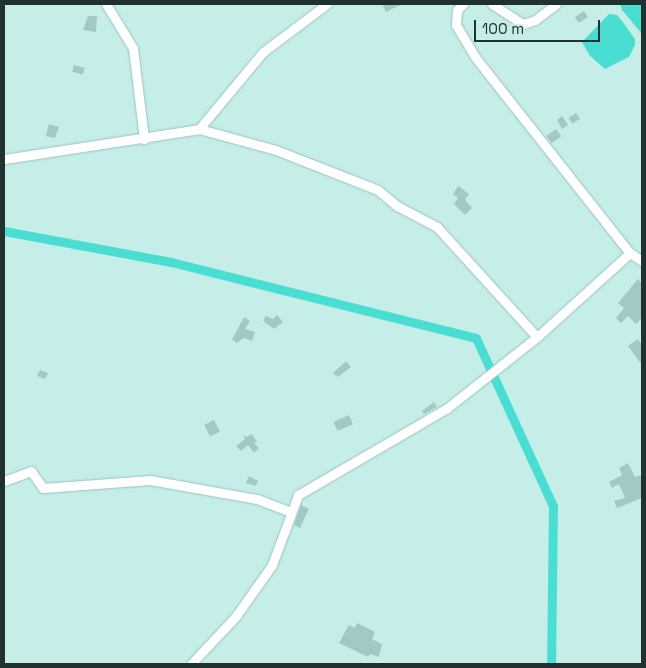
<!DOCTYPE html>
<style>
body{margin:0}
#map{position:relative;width:646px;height:668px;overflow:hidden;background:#c6eee9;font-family:"Space Grotesk",sans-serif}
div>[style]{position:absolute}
.water>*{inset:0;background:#4aded2}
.canal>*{height:9px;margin:-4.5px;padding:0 4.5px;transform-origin:4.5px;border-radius:4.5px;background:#4aded2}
.building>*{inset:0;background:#a2c9c4;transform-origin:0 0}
.roads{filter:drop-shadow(0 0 1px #9dc4bf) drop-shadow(0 0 1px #9dc4bf)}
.street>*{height:9px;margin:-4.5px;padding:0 4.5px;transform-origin:4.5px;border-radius:4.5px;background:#fff}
span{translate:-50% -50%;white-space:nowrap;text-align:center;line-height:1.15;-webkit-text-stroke:4px #c6eee9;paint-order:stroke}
.frame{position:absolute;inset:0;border:5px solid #21312f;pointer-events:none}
.scale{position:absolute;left:474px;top:20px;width:126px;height:22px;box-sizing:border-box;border:2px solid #21312f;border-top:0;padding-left:6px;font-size:15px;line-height:18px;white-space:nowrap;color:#21312f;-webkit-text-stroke:4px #c6eee9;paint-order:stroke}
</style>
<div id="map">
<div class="water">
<i style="clip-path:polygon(620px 4px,642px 4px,642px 34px,622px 10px)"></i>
<i style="clip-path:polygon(609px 14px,617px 15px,625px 25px,635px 39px,635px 45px,629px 57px,605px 69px,590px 56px,582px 42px)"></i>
</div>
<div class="canal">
<i style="left:4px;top:231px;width:170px;rotate:10.5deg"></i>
<i style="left:171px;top:262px;width:314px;rotate:14deg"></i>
<i style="left:476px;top:338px;width:185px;rotate:65.4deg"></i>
<i style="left:553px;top:506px;width:158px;rotate:90.7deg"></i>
</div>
<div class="building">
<i style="clip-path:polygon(382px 4px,402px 4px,386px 12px)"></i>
<i style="left:584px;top:11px;width:7px;height:11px;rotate:56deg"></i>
<i style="clip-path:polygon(88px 16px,97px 16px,96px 32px,83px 30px)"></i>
<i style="left:74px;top:65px;width:11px;height:7px;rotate:15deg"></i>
<i style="left:576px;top:113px;width:7px;height:9px;rotate:56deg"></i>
<i style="clip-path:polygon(562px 116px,568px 125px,562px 129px,557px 120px)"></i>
<i style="clip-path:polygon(49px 124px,59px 127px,55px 138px,46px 136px)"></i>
<i style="left:556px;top:129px;width:9px;height:12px;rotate:54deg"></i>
<i style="clip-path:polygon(458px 186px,469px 194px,465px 200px,472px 208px,465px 215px,454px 204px,458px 198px,453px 194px)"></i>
<i style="clip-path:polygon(638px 279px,642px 284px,642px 318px,636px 324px,628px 316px,621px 323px,616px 318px,624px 308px,618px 303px)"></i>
<i style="clip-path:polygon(277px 315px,283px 322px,274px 329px,263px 321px,266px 316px,273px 319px)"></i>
<i style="clip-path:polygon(244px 317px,250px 321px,245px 329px,255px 332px,252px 341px,244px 338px,237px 343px,232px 340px)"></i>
<i style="clip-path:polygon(638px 339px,642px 345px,642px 365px,628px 346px)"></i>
<i style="clip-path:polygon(346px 361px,351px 367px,338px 377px,333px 373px)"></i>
<i style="clip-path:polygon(40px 370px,48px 373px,45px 379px,37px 376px)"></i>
<i style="clip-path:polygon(434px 402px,437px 407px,424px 414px,422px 411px)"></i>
<i style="left:349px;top:415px;width:10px;height:17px;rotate:66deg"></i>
<i style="left:214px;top:420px;width:13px;height:11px;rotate:63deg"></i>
<i style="clip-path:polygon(243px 434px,246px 437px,252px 434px,257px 442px,254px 443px,259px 448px,254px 453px,248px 445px,241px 451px,236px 446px,245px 439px)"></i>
<i style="clip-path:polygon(628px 463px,635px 477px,642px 475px,642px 498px,617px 508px,614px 501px,625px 498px,619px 484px,612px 488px,609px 482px,622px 475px,619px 468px)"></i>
<i style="clip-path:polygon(249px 476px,258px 481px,256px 486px,246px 483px)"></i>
<i style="clip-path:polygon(301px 505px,309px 509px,300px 528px,294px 525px)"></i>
<i style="clip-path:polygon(357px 623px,375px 632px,372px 639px,382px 644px,379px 657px,370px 654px,368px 657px,339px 643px,349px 625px,355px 628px)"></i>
</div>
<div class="roads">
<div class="street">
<i style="left:106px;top:4px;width:52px;rotate:58.5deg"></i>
<i style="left:133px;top:48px;width:92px;rotate:83.1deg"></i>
<i style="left:463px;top:4px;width:8px;rotate:135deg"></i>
<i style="left:457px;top:10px;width:15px;rotate:94deg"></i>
<i style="left:456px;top:25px;width:37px;rotate:59deg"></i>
<i style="left:475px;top:57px;width:250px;rotate:51.7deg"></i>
<i style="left:492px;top:4px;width:37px;rotate:33deg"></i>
<i style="left:523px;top:24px;width:13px;rotate:-18deg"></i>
<i style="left:535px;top:20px;width:26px;rotate:-37deg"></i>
<i style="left:4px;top:159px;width:197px;rotate:-8.7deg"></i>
<i style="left:199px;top:129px;width:100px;rotate:-50.3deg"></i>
<i style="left:263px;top:52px;width:80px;rotate:-36.9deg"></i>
<i style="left:537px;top:337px;width:125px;rotate:-42.1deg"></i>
<i style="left:630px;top:253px;width:14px;rotate:34deg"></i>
<i style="left:4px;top:481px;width:29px;rotate:-20deg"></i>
<i style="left:31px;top:471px;width:21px;rotate:55deg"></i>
<i style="left:43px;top:488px;width:107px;rotate:-4.3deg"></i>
<i style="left:150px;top:480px;width:109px;rotate:10.1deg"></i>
<i style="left:257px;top:499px;width:36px;rotate:21deg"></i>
<i style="left:191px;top:664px;width:66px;rotate:-46.8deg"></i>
<i style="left:236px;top:616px;width:62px;rotate:-54.8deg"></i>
<i style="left:272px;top:565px;width:75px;rotate:-69.6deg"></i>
<i style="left:298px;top:495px;width:171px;rotate:-30.2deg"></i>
<i style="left:446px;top:409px;width:116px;rotate:-38.4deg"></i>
<i style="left:537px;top:337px;width:149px;rotate:-132.3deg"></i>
<i style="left:437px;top:227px;width:45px;rotate:-152.3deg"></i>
<i style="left:397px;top:206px;width:25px;rotate:-140deg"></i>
<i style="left:378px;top:190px;width:110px;rotate:-158.6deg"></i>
<i style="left:276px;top:150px;width:80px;rotate:-164.7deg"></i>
</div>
</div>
<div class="frame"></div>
<div class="scale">100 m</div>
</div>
